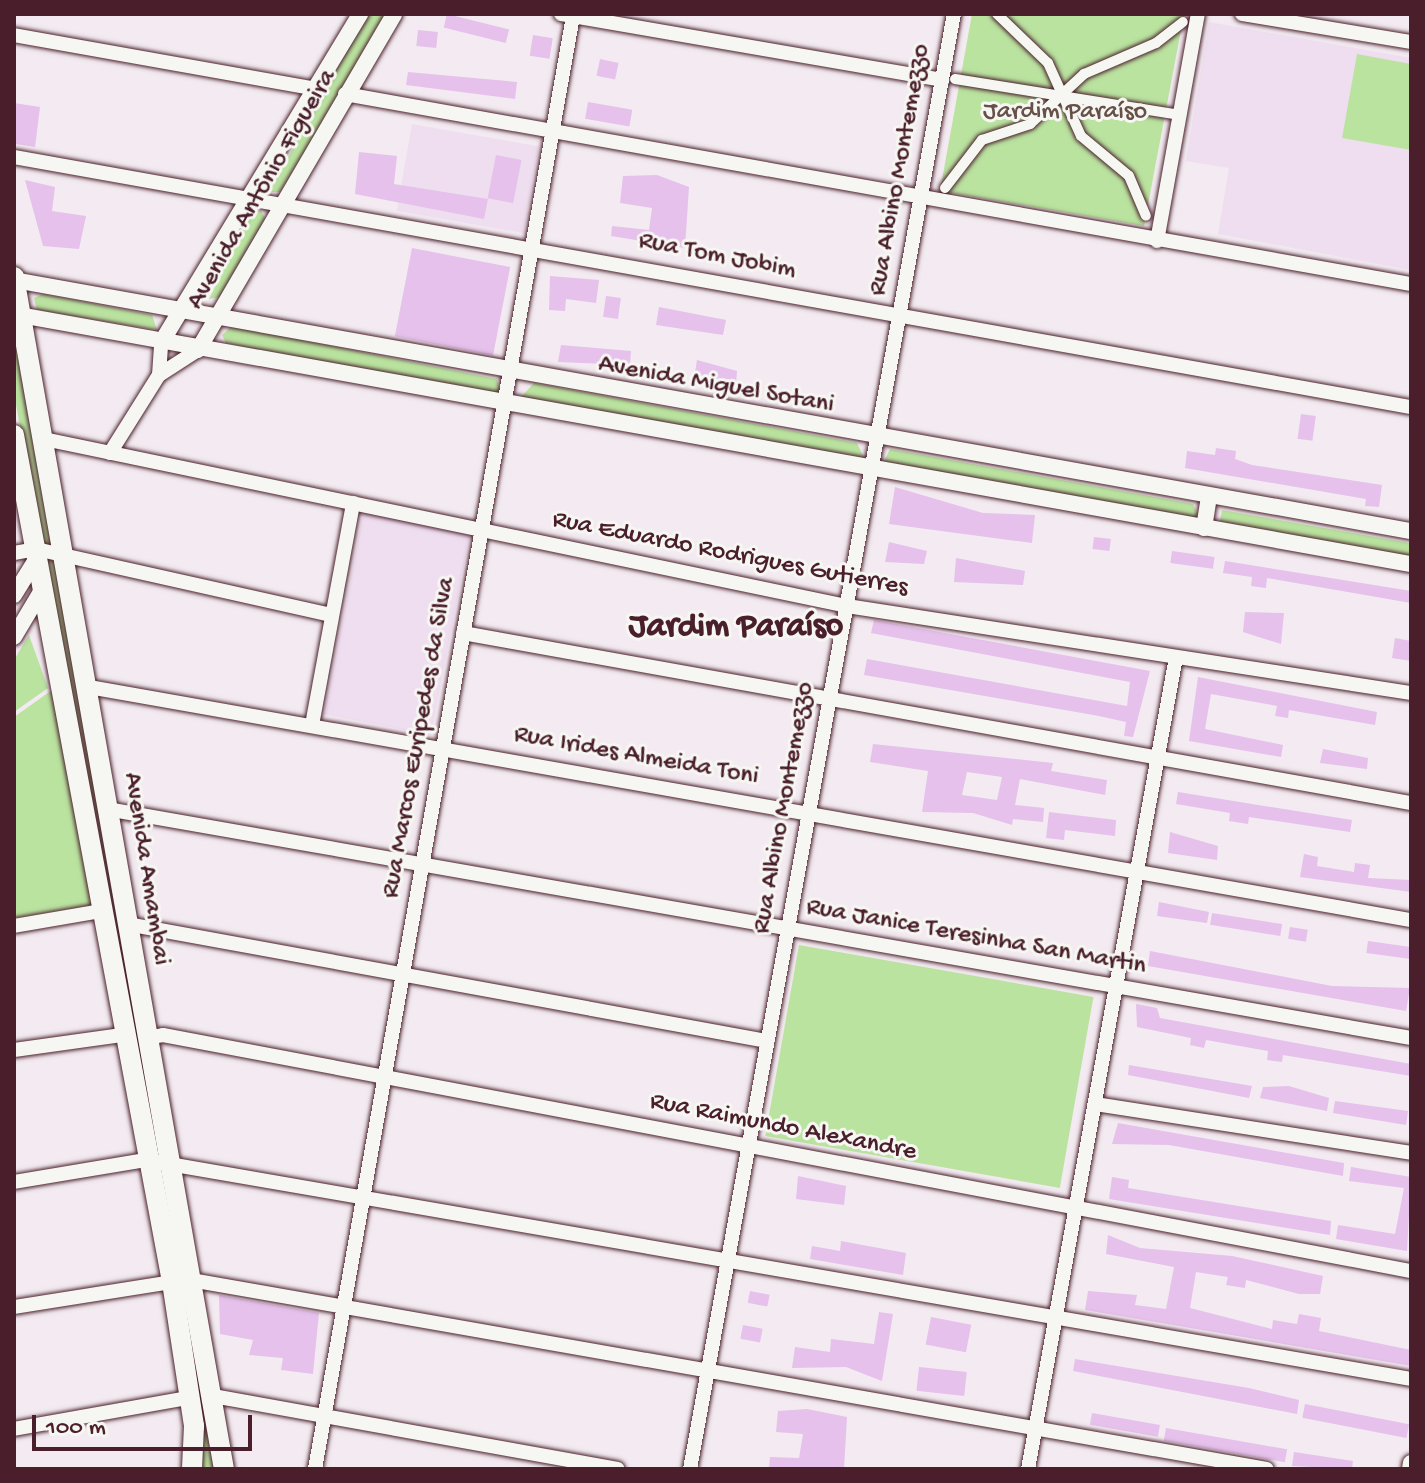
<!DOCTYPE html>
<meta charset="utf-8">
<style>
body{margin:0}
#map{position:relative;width:1425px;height:1483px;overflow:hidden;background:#f3ebf1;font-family:"Gochi Hand",sans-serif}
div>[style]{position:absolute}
.built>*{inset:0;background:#efdef0;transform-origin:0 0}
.green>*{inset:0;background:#bae3a0;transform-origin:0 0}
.building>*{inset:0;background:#e5c1ec;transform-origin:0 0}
.roads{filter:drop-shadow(0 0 2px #4a1f2b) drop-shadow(0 0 2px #4a1f2b)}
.pedestrian>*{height:10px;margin:-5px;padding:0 5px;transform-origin:5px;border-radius:5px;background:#f6f6f2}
.minor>*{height:14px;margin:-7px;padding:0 7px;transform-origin:7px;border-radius:7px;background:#f6f6f2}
.tertiary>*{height:16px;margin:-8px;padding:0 8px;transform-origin:8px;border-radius:8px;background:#f6f6f2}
.primary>*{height:20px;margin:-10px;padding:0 10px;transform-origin:10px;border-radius:10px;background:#f6f6f2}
span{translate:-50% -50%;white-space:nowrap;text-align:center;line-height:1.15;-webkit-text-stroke:6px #f6f6f2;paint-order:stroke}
.park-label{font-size:26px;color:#665048}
.street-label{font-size:26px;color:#4a1f2b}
.district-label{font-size:34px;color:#4a1f2b;font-weight:700}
.frame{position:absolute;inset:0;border:16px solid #4a1f2b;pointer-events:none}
.scale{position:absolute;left:32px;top:1415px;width:220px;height:36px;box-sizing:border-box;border:4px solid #4a1f2b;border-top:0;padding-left:10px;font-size:24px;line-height:28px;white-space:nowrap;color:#4a1f2b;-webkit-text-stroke:6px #f6f6f2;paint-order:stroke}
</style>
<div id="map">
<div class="built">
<i style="clip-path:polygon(1209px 22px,1411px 58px,1411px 270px,1218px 234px,1229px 168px,1186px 161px)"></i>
<i style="left:412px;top:124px;width:129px;height:88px;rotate:10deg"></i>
<i style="left:363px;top:513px;width:109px;height:205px;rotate:11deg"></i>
</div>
<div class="green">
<i style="clip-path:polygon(367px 14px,387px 14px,282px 192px,269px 192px)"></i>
<i style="clip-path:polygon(972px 14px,1184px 14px,1144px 226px,940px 191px)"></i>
<i style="clip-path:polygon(1357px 54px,1411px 64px,1411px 150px,1342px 138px)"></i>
<i style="clip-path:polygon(261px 211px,266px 220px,220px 297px,209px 299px,252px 212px)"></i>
<i style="clip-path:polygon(43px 294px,152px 315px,157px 330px,37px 310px,34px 298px)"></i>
<i style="clip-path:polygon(232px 326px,497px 379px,500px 391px,493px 396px,226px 343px,222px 335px)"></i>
<i style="clip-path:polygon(14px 331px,216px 1469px,199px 1469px,196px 1416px,14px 393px)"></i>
<i style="clip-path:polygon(534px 383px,857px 443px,864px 458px,521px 397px)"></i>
<i style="clip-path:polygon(890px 449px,1193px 504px,1198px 514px,1194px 520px,883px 464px)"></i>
<i style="left:1222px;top:510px;width:192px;height:17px;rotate:10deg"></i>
<i style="clip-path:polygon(29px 635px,48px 688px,14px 712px,14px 660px)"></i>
<i style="clip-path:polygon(52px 690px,93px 905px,14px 918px,14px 717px)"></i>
<i style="left:799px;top:945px;width:299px;height:194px;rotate:10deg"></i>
</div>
<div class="building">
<i style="left:447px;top:14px;width:64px;height:14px;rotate:14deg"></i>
<i style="left:418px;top:30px;width:20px;height:16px;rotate:6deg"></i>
<i style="left:533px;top:35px;width:20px;height:21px;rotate:9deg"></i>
<i style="left:600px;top:59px;width:19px;height:17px;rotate:12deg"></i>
<i style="clip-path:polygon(408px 72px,517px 82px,515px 99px,406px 85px)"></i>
<i style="left:588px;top:102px;width:45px;height:17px;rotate:10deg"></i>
<i style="clip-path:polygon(14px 103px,40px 107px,35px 147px,16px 144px)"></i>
<i style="clip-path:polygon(359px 152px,397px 156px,394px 184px,488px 199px,484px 219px,355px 194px)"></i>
<i style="left:496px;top:155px;width:26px;height:44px;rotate:11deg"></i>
<i style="clip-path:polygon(657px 175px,689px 187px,685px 248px,611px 236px,612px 226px,649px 230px,652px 208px,620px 203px,623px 176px)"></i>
<i style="clip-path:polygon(25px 180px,55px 187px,52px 211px,86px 216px,79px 249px,43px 246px)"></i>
<i style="left:412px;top:248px;width:100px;height:90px;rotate:11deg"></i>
<i style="clip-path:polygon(550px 276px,599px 280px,596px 303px,566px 299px,565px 311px,549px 310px)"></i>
<i style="left:606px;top:296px;width:15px;height:21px;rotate:8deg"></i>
<i style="clip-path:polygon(659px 307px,726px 320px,723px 335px,656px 325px)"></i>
<i style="clip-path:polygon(561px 345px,631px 351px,630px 365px,558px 362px)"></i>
<i style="clip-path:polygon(697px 360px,737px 371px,736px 383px,694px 379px)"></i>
<i style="left:1301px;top:414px;width:15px;height:25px;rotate:8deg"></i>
<i style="clip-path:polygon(1216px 448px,1236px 451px,1235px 459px,1252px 465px,1382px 485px,1379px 507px,1365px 506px,1366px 499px,1185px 468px,1187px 451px,1215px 455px)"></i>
<i style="clip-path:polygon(895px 487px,983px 513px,1035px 515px,1032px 543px,889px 524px)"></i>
<i style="left:1094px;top:537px;width:17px;height:12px;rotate:7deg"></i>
<i style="clip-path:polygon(889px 542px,927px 551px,924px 564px,885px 562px)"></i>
<i style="left:1172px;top:551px;width:43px;height:12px;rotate:8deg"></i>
<i style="clip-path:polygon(956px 558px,1025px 571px,1023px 585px,954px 582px)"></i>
<i style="clip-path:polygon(1225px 561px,1411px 591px,1411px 603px,1267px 578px,1266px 588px,1251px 586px,1252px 577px,1223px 573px)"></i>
<i style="clip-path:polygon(1245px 612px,1284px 613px,1281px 644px,1243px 632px)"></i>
<i style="clip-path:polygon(874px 620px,1150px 671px,1133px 737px,1124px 736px,1126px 722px,1099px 716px,864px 675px,867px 659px,1127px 706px,1130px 682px,871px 633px)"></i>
<i style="clip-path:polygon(1395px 638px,1411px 641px,1411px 661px,1392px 658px)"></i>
<i style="clip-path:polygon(1198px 677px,1377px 712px,1375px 725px,1289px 710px,1288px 718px,1275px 716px,1277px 706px,1211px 694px,1205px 729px,1283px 745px,1281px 757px,1189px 741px)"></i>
<i style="clip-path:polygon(evenodd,873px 744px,1053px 763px,1051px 771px,1107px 780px,1105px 795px,1020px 779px,1015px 805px,1044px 808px,1043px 822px,1013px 819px,1012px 825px,973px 813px,922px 812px,928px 771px,870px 762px,873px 744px,967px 772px,1002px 777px,997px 800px,962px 795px,967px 772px)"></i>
<i style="clip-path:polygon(1323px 749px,1368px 758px,1367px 769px,1320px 763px)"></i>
<i style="clip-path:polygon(1178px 792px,1352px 820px,1350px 832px,1249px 817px,1248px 824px,1229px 821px,1230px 813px,1176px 804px)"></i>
<i style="clip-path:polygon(1049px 812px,1116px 820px,1115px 836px,1065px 830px,1064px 840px,1046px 838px)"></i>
<i style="clip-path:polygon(1170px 832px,1218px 846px,1217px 860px,1168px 853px)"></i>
<i style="clip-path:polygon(1304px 854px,1318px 857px,1317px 866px,1354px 872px,1355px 863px,1370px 865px,1368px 878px,1411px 880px,1411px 892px,1300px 877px)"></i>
<i style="clip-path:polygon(1159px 902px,1209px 912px,1207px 923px,1157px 916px)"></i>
<i style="left:1212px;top:913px;width:71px;height:12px;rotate:9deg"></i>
<i style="left:1290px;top:927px;width:18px;height:12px;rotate:9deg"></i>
<i style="left:1368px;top:941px;width:43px;height:12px;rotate:8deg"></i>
<i style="clip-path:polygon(1150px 951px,1332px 986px,1410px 988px,1406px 1011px,1148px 966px)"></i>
<i style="clip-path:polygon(1136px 1004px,1157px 1008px,1160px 1018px,1411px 1064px,1411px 1076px,1283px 1055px,1282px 1062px,1267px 1060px,1268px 1051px,1206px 1040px,1204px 1048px,1190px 1045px,1191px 1038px,1137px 1027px)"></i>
<i style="clip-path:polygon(1129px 1065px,1252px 1086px,1249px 1098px,1128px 1075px)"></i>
<i style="clip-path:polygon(1289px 1086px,1329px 1098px,1327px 1111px,1260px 1098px,1263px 1087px)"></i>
<i style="clip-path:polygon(1335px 1101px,1408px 1111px,1406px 1125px,1333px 1113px)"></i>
<i style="clip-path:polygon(1118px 1123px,1344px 1163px,1343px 1176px,1169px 1145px,1112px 1144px)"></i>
<i style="clip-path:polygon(1351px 1167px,1411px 1177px,1407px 1251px,1336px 1239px,1338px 1225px,1395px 1234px,1404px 1188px,1349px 1181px)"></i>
<i style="clip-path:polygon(798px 1176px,846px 1186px,844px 1205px,796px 1199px)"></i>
<i style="clip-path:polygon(1112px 1177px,1129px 1180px,1128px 1188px,1331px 1221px,1330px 1235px,1109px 1199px)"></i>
<i style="clip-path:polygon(1108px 1235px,1140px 1248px,1232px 1256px,1323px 1276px,1320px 1294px,1299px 1294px,1246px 1280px,1245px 1288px,1226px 1285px,1228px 1277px,1196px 1272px,1190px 1308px,1272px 1329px,1273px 1320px,1297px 1324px,1299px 1314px,1321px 1318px,1319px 1331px,1411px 1350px,1411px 1366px,1085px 1310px,1088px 1291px,1137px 1295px,1135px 1305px,1166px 1309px,1174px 1267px,1106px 1254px)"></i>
<i style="clip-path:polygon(841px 1241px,906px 1253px,903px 1275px,810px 1259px,812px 1246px,840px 1251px)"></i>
<i style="left:750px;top:1291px;width:20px;height:12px;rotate:11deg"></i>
<i style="clip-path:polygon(219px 1295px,319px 1313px,313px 1374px,281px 1370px,283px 1358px,249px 1355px,253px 1340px,220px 1334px)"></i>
<i style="clip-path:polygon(879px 1312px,893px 1314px,882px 1381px,846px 1367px,792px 1368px,795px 1347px,830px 1352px,831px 1339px,874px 1344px)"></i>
<i style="left:931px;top:1317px;width:41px;height:28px;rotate:11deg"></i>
<i style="left:743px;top:1325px;width:20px;height:14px;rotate:11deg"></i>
<i style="clip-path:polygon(1075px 1359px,1249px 1388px,1299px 1400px,1297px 1414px,1073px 1371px)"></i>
<i style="left:919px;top:1367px;width:48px;height:24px;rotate:6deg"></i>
<i style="left:1305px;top:1404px;width:106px;height:14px;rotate:11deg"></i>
<i style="clip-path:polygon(807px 1409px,847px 1417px,844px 1469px,769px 1469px,770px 1457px,799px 1458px,803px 1434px,776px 1432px,778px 1411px)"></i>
<i style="left:1092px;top:1413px;width:69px;height:12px;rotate:10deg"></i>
<i style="left:1166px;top:1428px;width:123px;height:13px;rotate:10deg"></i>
<i style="clip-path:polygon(1294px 1452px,1353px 1461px,1352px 1469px,1292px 1466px)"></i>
</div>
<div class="roads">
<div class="pedestrian">
<i style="left:997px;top:14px;width:71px;rotate:43.9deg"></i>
<i style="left:1048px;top:63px;width:80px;rotate:65.7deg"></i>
<i style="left:1081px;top:136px;width:62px;rotate:39.8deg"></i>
<i style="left:1129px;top:176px;width:43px;rotate:67deg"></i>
<i style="left:955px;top:79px;width:228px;rotate:9.1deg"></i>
<i style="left:945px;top:188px;width:61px;rotate:-52.4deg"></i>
<i style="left:982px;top:140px;width:51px;rotate:-18.4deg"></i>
<i style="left:1030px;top:124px;width:74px;rotate:-42.8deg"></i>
<i style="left:1084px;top:74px;width:78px;rotate:-23.3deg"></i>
<i style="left:1156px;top:43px;width:34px;rotate:-38deg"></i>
</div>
<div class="minor">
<i style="left:561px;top:14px;width:387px;rotate:9.8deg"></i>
<i style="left:1242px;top:14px;width:171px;rotate:9.4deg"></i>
<i style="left:14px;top:35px;width:307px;rotate:10.1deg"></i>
<i style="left:345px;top:94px;width:1083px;rotate:10.11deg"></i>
<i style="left:14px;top:157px;width:1419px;rotate:10.15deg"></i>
<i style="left:1157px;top:241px;width:231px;rotate:-79.8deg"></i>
<i style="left:159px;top:375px;width:32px;rotate:-86deg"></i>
<i style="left:44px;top:439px;width:820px;rotate:11.75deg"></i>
<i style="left:847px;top:606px;width:571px;rotate:8.77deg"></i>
<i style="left:110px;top:453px;width:92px;rotate:-57.9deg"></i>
<i style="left:159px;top:375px;width:46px;rotate:-32.7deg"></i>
<i style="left:14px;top:553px;width:22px;rotate:-10deg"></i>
<i style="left:36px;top:549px;width:303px;rotate:12.6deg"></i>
<i style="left:463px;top:633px;width:963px;rotate:10.17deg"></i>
<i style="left:89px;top:687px;width:1342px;rotate:10deg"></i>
<i style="left:312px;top:725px;width:226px;rotate:-79.5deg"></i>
<i style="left:107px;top:809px;width:1324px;rotate:9.96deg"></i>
<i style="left:127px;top:924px;width:651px;rotate:10.36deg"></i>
<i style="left:14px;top:926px;width:88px;rotate:-9.8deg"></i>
<i style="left:146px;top:1038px;width:17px;rotate:-10deg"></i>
<i style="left:163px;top:1035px;width:1270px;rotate:10.71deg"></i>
<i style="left:14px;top:1050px;width:109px;rotate:-7.9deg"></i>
<i style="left:1095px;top:1104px;width:320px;rotate:8.8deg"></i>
<i style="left:14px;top:1182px;width:134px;rotate:-9.5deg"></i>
<i style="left:146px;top:1160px;width:1284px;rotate:9.82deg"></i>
<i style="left:191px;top:1280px;width:1092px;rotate:9.96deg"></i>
<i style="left:14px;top:1307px;width:160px;rotate:-9deg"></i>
<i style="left:213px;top:1396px;width:411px;rotate:10.2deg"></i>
<i style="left:14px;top:1429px;width:177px;rotate:-10.1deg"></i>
<i style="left:315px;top:1469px;width:1476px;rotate:-79.93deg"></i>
<i style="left:690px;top:1469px;width:1479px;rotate:-79.72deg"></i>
<i style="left:1028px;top:1469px;width:825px;rotate:-79.67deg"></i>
</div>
<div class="tertiary">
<i style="left:14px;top:280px;width:1419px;rotate:10.19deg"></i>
<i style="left:14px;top:314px;width:1419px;rotate:10.15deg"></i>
<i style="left:161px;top:343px;width:385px;rotate:-58.8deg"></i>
<i style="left:198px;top:350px;width:389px;rotate:-59.7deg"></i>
<i style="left:1204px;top:528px;width:32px;rotate:-81deg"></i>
<i style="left:14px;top:595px;width:44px;rotate:-58.1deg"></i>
<i style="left:14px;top:637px;width:55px;rotate:-59.2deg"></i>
<i style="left:1410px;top:1469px;width:6px;rotate:-81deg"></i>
</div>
<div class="primary">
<i style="left:14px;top:277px;width:1210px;rotate:80.01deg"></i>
<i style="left:14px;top:435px;width:862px;rotate:79.43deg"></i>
<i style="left:172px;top:1282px;width:146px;rotate:81.3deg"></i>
<i style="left:194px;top:1426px;width:43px;rotate:92.7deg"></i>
</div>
</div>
<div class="park-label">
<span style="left:1065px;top:113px">Jardim Paraíso</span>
</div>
<div class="street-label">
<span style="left:901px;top:170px;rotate:-80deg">Rua Albino Montemezzo</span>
<span style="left:263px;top:190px;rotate:-60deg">Avenida Antônio Figueira</span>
<span style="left:717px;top:257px;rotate:11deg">Rua Tom Jobim</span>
<span style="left:716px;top:386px;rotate:10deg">Avenida Miguel Sotani</span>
<span style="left:730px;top:555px;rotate:11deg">Rua Eduardo Rodrigues Gutierres</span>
<span style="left:420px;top:738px;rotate:-80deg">Rua Marcos Euripedes da Silva</span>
<span style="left:636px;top:757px;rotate:10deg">Rua Irides Almeida Toni</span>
<span style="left:785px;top:808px;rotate:-80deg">Rua Albino Montemezzo</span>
<span style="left:145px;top:869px;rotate:81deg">Avenida Amambai</span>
<span style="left:976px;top:938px;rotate:10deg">Rua Janice Teresinha San Martin</span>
<span style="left:783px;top:1128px;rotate:11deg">Rua Raimundo Alexandre</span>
</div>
<div class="district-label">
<span style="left:736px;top:629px">Jardim Paraíso</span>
</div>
<div class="frame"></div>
<div class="scale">100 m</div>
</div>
